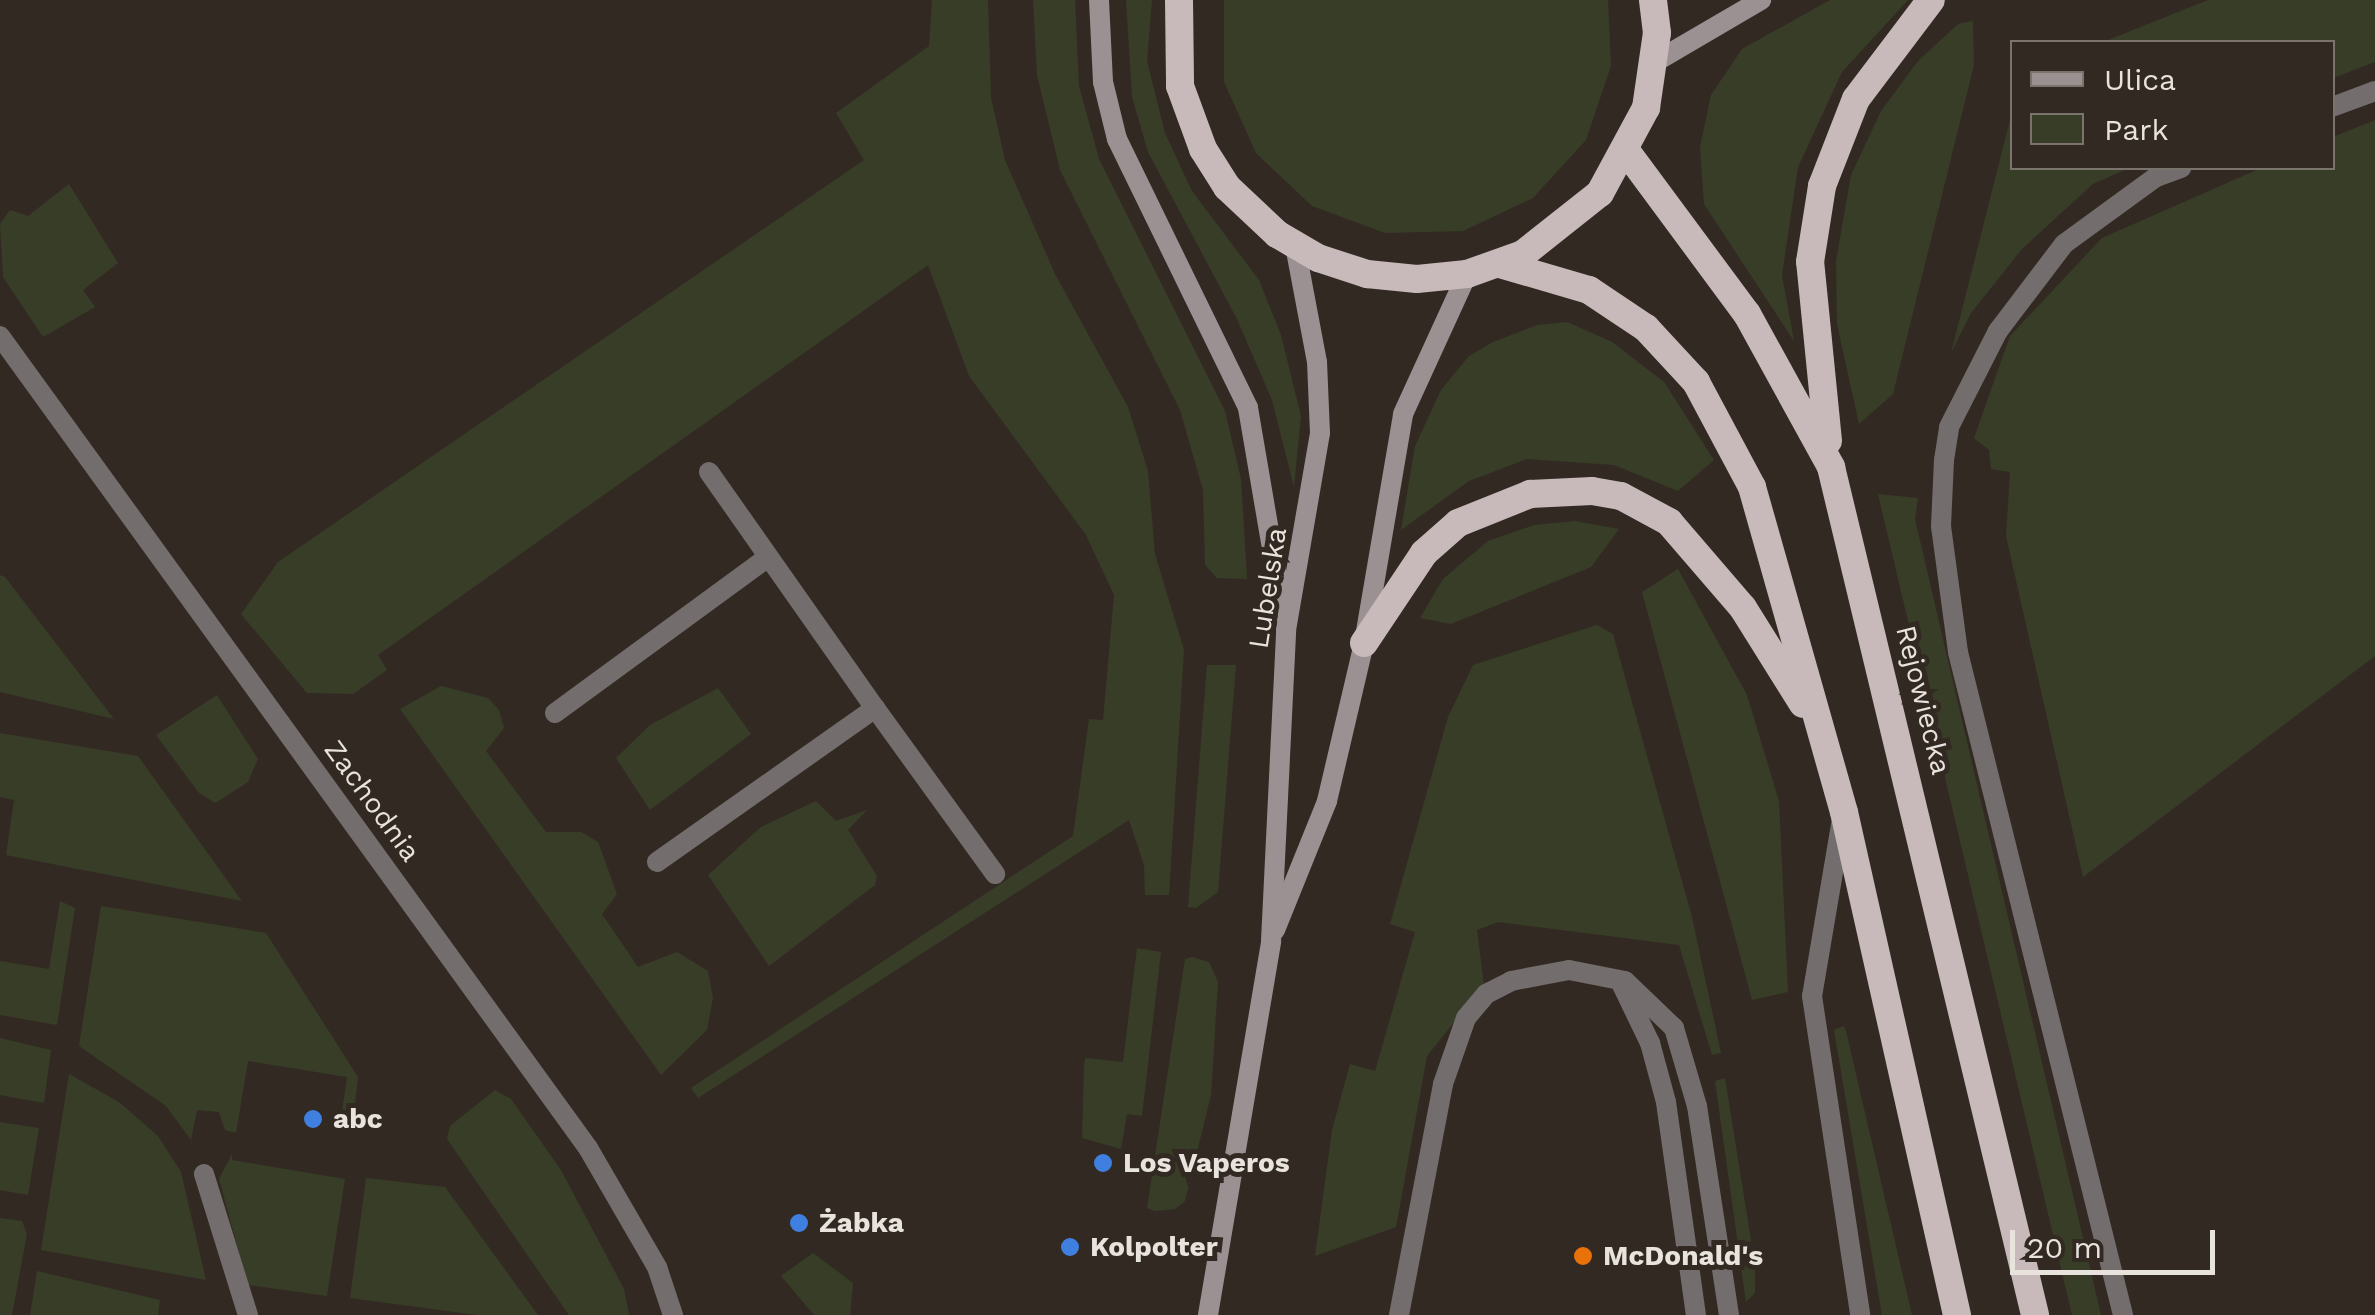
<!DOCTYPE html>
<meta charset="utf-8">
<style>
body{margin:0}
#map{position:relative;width:2375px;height:1315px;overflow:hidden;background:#322a22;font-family:"Work Sans",sans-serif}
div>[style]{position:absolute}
.green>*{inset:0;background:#383d28}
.service>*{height:20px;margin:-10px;padding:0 10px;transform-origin:10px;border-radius:10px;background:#736d6d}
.pedestrian>*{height:20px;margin:-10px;padding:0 10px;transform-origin:10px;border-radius:10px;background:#736d6d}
.minor>*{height:20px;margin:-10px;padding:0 10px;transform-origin:10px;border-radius:10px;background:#736d6d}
.secondary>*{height:20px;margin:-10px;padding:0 10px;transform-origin:10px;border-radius:10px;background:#9b9192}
.trunk>*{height:28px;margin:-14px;padding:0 14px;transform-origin:14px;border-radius:14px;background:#c8babb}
.dots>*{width:28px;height:28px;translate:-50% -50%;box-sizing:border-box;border:5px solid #322a22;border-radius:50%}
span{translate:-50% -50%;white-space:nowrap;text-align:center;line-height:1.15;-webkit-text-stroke:10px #322a22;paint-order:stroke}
.street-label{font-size:28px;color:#e8e3dd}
.poi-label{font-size:28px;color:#e8e3dd;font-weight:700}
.left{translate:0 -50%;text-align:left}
.legend{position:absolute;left:2010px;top:40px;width:325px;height:130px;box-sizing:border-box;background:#322a22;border:2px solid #7b746d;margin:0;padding:12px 18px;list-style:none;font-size:30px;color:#e8e3dd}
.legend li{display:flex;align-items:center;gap:20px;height:50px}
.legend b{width:50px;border:2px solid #7b746d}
.scale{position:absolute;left:2010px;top:1230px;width:205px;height:45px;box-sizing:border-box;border:5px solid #e8e3dd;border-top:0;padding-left:12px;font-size:30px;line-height:35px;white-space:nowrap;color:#e8e3dd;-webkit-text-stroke:8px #322a22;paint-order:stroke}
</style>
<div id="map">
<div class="green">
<i style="clip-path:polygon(932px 0,988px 0,991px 97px,1005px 160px,1055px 274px,1128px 407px,1148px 471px,1155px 554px,1184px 650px,1169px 895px,1145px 895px,1144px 865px,1129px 820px,698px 1098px,691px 1088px,1073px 836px,1089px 719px,1103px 720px,1114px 595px,1086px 535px,969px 376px,928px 265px,378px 655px,387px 670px,353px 694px,307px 693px,241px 614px,278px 562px,864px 160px,836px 113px,929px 46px)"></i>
<i style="clip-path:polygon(1033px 0,1075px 0,1079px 86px,1099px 159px,1225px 411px,1241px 479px,1247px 579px,1217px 578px,1205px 565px,1203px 490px,1180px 410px,1060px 170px,1037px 75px)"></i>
<i style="clip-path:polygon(1126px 0,1152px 0,1147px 61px,1165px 133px,1192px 191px,1259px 280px,1281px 335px,1301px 416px,1294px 487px,1272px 400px,1237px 319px,1148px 152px,1132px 97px)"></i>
<i style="clip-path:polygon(1224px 0,1608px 0,1611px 66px,1586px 140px,1533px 198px,1463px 231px,1385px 233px,1312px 206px,1256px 153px,1224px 82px)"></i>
<i style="clip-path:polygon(1830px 0,1908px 0,1842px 72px,1798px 167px,1782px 275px,1794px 341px,1704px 204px,1700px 147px,1711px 95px,1742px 49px)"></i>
<i style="clip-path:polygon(2208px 0,2375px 0,2375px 62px,2333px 78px,2332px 42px,2103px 42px)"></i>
<i style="clip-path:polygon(1973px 21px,1974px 65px,1893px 394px,1859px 424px,1837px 324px,1836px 261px,1851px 175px,1881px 111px,1918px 61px,1958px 24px)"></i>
<i style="clip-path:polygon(2012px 112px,2012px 168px,2129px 168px,2093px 184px,2022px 249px,1971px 313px,1951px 353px)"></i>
<i style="clip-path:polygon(2375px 120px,2375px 656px,2083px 877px,2006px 536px,2010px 472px,1991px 469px,1989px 450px,1974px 438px,2010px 336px,2102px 238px,2261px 168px,2332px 168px,2333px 137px)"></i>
<i style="clip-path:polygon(69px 184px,118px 263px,83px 290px,95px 307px,43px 337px,3px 277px,0 224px,10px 210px,28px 216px)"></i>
<i style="clip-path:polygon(1567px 322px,1612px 342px,1664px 382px,1714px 460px,1678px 491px,1614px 465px,1527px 459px,1469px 481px,1401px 530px,1415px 446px,1441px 390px,1469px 356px,1491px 343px,1537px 325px)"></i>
<i style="clip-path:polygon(1878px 494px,1918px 498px,1915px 519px,2101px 1315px,2072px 1315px)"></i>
<i style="clip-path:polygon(1575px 521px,1619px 529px,1591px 567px,1451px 624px,1420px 618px,1443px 579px,1488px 541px,1534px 525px)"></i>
<i style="clip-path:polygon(1678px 569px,1747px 695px,1779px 801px,1788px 992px,1752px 1000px,1642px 592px)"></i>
<i style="clip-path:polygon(0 575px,5px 577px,114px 719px,0 692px)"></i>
<i style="clip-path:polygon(1597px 625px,1613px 634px,1692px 917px,1721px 1053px,1712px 1055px,1679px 945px,1498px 922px,1477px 930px,1484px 985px,1427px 1056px,1396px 1227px,1315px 1256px,1332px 1130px,1350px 1064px,1375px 1071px,1415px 932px,1390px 924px,1448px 717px,1473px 665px)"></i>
<i style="clip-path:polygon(1207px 665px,1236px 665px,1218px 892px,1196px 908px,1188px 907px)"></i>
<i style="clip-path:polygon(441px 686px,488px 698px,499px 710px,504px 728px,486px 751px,546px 832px,581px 832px,598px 842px,617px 894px,602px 914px,638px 967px,677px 952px,708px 971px,713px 998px,707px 1030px,661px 1075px,400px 709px)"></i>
<i style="clip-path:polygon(718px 688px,751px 734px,650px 810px,616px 758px,650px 725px)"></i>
<i style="clip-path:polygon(217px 695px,258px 759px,248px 782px,215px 803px,199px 793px,156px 735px)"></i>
<i style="clip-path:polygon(0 733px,138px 756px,242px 901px,6px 855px,14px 800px,0 797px)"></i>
<i style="clip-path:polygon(816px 801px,836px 821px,867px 810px,848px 830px,877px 876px,875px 885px,769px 966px,708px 875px,761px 827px)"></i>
<i style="clip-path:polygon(60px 901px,75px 908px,57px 1025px,0 1015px,0 961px,49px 969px)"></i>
<i style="clip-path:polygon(101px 906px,266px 933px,358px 1077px,354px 1114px,342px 1112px,347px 1077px,248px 1061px,236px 1133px,225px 1130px,219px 1112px,197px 1110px,191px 1140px,166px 1106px,79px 1046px)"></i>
<i style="clip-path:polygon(1137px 948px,1161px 952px,1142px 1116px,1127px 1114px,1121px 1149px,1082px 1138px,1084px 1068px,1085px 1058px,1123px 1062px)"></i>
<i style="clip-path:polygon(1192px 957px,1209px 962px,1218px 982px,1211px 1095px,1185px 1201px,1175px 1209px,1155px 1211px,1147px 1208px,1185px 959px)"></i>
<i style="clip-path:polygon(1844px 1026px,1846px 1031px,1912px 1315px,1882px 1315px,1834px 1030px)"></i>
<i style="clip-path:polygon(0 1038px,51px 1050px,44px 1103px,0 1095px)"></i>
<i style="clip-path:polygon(69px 1074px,119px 1102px,158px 1136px,181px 1172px,206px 1280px,41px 1250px)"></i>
<i style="clip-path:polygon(1725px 1078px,1755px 1265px,1755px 1293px,1746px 1302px,1715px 1081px)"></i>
<i style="clip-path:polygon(495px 1090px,511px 1099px,561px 1170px,624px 1289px,629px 1315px,569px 1315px,447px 1139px,450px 1126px)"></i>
<i style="clip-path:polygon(0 1122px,39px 1128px,28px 1195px,0 1190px)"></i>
<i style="clip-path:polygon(232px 1154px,232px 1160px,345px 1179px,327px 1296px,248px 1285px,219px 1179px)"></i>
<i style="clip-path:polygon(366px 1178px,445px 1187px,538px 1315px,477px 1315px,350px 1298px)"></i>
<i style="clip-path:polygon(0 1218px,22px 1221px,27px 1234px,12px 1315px,0 1315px)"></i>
<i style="clip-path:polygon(813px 1253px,853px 1283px,850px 1315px,814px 1315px,781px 1276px)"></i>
<i style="clip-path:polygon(37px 1271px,160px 1300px,158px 1315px,30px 1315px)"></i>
</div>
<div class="service">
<i style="left:1621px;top:983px;width:67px;rotate:64.2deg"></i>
<i style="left:1650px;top:1043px;width:61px;rotate:74.8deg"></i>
<i style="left:1666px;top:1102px;width:215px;rotate:82deg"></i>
<i style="left:204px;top:1174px;width:148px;rotate:72.7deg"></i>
<i style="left:1399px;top:1315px;width:235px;rotate:-79.2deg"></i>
<i style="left:1443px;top:1084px;width:70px;rotate:-70.8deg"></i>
<i style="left:1466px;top:1018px;width:31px;rotate:-50deg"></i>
<i style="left:1486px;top:994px;width:28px;rotate:-27deg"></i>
<i style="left:1511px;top:981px;width:59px;rotate:-10.7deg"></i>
<i style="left:1569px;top:970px;width:57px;rotate:11.1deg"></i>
<i style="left:1625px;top:981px;width:68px;rotate:43.8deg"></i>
<i style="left:1674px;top:1028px;width:81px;rotate:73.6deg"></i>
<i style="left:1697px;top:1106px;width:211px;rotate:81.3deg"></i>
</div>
<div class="pedestrian">
<i style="left:709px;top:472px;width:289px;rotate:54.9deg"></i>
<i style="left:555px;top:713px;width:264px;rotate:-36.2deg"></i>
<i style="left:657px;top:862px;width:267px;rotate:-35.2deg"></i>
<i style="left:875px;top:708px;width:205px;rotate:54.1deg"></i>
</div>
<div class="minor">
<i style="left:2332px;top:107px;width:46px;rotate:-20.4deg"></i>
<i style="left:0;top:336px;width:1003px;rotate:54.09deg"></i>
<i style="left:588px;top:1148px;width:138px;rotate:59.9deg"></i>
<i style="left:657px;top:1267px;width:51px;rotate:71.6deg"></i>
<i style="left:1842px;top:819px;width:180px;rotate:99.6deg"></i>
<i style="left:1812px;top:996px;width:323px;rotate:81.4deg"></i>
<i style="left:2123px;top:1315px;width:683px;rotate:-103.98deg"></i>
<i style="left:1958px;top:652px;width:127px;rotate:-97.7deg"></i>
<i style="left:1941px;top:526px;width:66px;rotate:-87.4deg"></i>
<i style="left:1944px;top:460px;width:33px;rotate:-81deg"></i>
<i style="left:1949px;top:427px;width:108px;rotate:-63deg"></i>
<i style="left:1998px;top:331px;width:109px;rotate:-52.8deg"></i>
<i style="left:2064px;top:244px;width:114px;rotate:-36.1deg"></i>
<i style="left:2156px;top:177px;width:27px;rotate:-20deg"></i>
</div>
<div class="secondary">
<i style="left:1099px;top:0;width:82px;rotate:87.2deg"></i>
<i style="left:1103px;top:82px;width:59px;rotate:76.2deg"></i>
<i style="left:1117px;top:139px;width:299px;rotate:64deg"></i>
<i style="left:1248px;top:408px;width:208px;rotate:80.3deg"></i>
<i style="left:1655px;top:62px;width:123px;rotate:-30.3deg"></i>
<i style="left:1275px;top:930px;width:139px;rotate:-68deg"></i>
<i style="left:1327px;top:801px;width:162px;rotate:-76.8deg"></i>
<i style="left:1364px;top:643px;width:232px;rotate:-80.3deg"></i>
<i style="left:1403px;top:414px;width:154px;rotate:-65.4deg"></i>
<i style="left:1208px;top:1315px;width:379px;rotate:-80.4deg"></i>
<i style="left:1271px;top:941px;width:311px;rotate:-87.2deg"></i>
<i style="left:1286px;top:630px;width:200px;rotate:-80.2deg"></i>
<i style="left:1320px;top:433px;width:71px;rotate:-92.4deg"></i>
<i style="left:1317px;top:362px;width:118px;rotate:-100.7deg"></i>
</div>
<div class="trunk">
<i style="left:1179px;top:0;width:86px;rotate:89.3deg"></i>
<i style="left:1180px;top:86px;width:67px;rotate:69.9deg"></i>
<i style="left:1203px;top:149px;width:45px;rotate:57.7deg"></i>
<i style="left:1227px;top:187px;width:69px;rotate:43.2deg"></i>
<i style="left:1277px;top:234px;width:48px;rotate:30.3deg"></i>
<i style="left:1318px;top:258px;width:52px;rotate:18.1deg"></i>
<i style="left:1367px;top:274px;width:50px;rotate:5.7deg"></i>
<i style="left:1417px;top:279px;width:50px;rotate:-5.7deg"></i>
<i style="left:1467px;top:274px;width:59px;rotate:-19.7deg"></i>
<i style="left:1523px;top:254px;width:98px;rotate:-38.4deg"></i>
<i style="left:1600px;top:193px;width:97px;rotate:-61.6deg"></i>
<i style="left:1646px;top:108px;width:76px;rotate:-81.7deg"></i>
<i style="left:1657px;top:33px;width:33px;rotate:-97deg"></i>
<i style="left:1627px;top:152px;width:202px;rotate:53.5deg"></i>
<i style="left:1747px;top:314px;width:175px;rotate:61.2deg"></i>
<i style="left:1831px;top:467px;width:872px;rotate:76.47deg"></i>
<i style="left:1500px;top:264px;width:93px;rotate:16.3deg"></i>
<i style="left:1589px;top:290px;width:69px;rotate:33.7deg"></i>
<i style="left:1646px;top:328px;width:74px;rotate:47.2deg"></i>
<i style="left:1696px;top:382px;width:119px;rotate:61.9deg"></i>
<i style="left:1752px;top:487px;width:338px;rotate:74.2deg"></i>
<i style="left:1844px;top:812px;width:516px;rotate:77.34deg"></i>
<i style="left:1828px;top:441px;width:180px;rotate:-95.7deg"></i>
<i style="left:1810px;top:262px;width:77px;rotate:-81deg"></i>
<i style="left:1822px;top:186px;width:93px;rotate:-68.7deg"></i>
<i style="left:1856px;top:99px;width:124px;rotate:-52.9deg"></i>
<i style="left:1364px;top:643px;width:108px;rotate:-56.3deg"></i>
<i style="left:1424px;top:553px;width:45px;rotate:-41.4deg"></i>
<i style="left:1458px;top:523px;width:78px;rotate:-21.9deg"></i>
<i style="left:1530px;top:494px;width:62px;rotate:-2.8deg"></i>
<i style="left:1592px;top:491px;width:29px;rotate:10deg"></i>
<i style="left:1621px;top:496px;width:55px;rotate:28.4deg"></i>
<i style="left:1669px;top:522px;width:113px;rotate:49.3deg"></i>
<i style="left:1743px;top:608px;width:113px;rotate:58deg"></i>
</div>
<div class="dots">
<i style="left:313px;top:1119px;background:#3f7fe0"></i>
<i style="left:1103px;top:1163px;background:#3f7fe0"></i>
<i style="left:799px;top:1223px;background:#3f7fe0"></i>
<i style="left:1070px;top:1247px;background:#3f7fe0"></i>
<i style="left:1583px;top:1256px;background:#e8710a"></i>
</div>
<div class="street-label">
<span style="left:1268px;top:588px;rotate:-81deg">Lubelska</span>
<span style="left:1923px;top:700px;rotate:76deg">Rejowiecka</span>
<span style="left:372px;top:801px;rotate:54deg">Zachodnia</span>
</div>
<div class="poi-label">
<span class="left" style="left:333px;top:1119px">abc</span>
<span class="left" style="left:1123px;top:1163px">Los Vaperos</span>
<span class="left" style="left:819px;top:1223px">Żabka</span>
<span class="left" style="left:1090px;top:1247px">Kolpolter</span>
<span class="left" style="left:1603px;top:1256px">McDonald's</span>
</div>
<ul class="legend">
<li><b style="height:12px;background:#9b9192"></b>Ulica</li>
<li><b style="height:28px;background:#383d28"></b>Park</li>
</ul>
<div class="scale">20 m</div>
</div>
